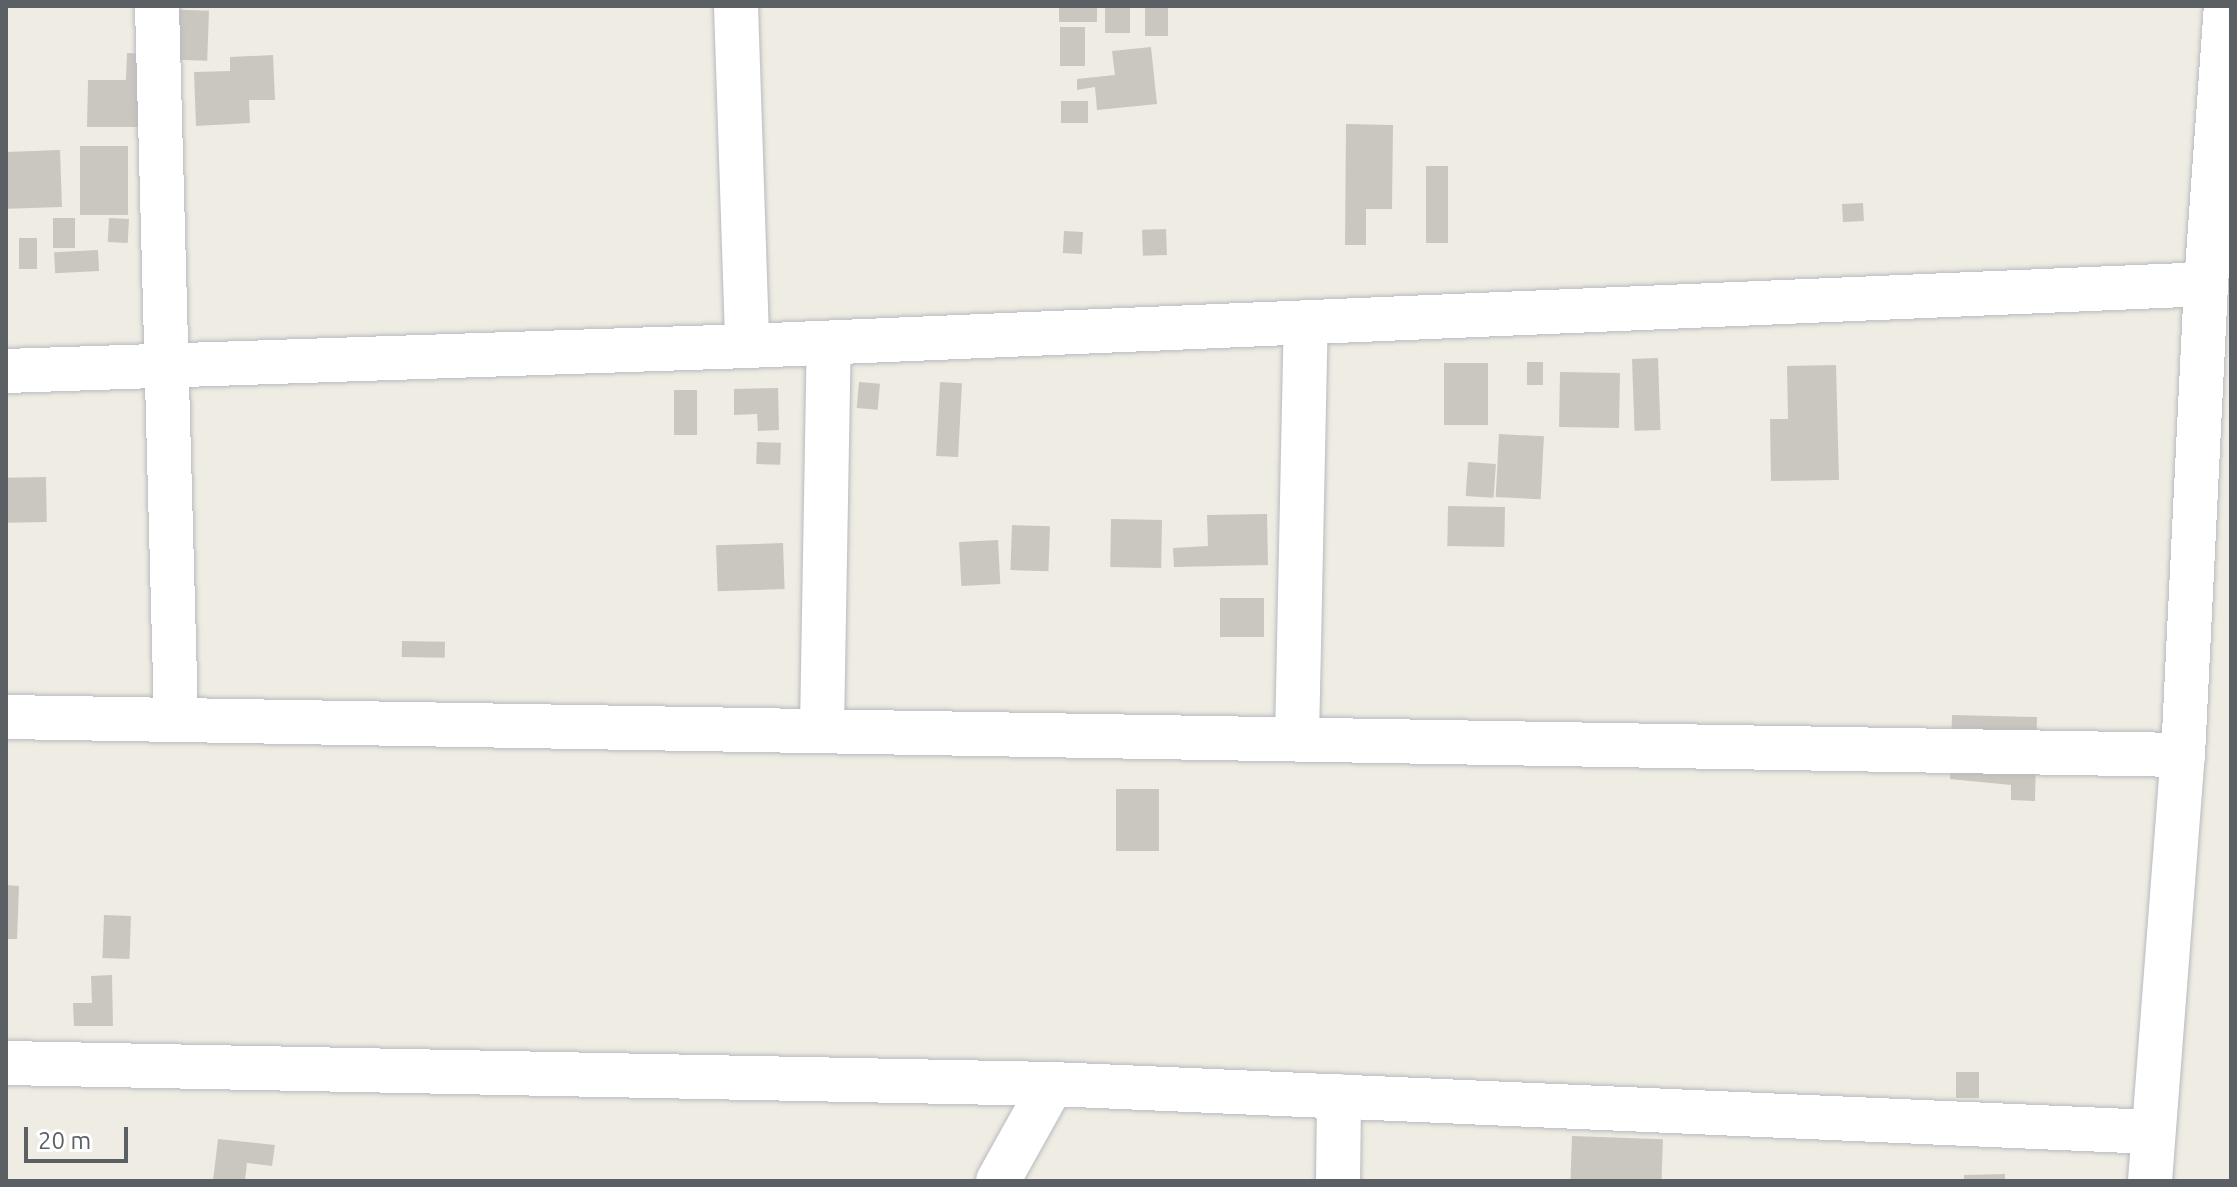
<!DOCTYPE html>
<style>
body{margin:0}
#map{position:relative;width:2237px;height:1187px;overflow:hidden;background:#efece3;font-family:Ubuntu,sans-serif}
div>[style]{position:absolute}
.building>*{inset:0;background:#cac7c0;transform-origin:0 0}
.roads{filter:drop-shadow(0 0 2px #b6babe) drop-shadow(0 0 2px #b6babe)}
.minor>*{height:44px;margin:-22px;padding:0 22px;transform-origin:22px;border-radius:22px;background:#fff}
span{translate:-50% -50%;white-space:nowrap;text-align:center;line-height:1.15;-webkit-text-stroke:6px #fff;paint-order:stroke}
.frame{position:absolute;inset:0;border:8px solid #5b6065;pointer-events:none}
.scale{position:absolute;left:24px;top:1127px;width:104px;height:36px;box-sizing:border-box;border:4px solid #5b6065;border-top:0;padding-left:10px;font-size:24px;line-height:28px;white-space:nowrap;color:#5b6065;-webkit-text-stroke:6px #fff;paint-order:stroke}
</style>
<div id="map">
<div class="building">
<i style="left:1059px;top:6px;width:38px;height:16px"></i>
<i style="left:1105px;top:6px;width:25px;height:27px"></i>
<i style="left:1145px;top:6px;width:23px;height:30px"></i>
<i style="left:158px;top:9px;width:51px;height:50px;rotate:2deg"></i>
<i style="left:1060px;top:27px;width:25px;height:39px"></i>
<i style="clip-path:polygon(1151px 47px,1157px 104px,1097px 110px,1095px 87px,1077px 90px,1077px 79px,1115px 75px,1112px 51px)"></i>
<i style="clip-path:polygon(127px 53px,152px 54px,151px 127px,87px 127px,88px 80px,126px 80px)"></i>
<i style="clip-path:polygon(273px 55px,275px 100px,249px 100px,250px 123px,196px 126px,194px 72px,230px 71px,230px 57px)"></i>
<i style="left:1061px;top:101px;width:27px;height:22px"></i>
<i style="clip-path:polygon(1346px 124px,1393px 125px,1392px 209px,1366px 209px,1366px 245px,1345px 245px)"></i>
<i style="left:80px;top:146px;width:48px;height:69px"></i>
<i style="left:60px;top:150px;width:57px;height:54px;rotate:88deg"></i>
<i style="left:1426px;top:166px;width:22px;height:77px"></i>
<i style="left:1863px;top:203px;width:18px;height:21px;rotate:87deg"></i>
<i style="left:75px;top:218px;width:30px;height:22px;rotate:90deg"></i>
<i style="left:109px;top:218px;width:20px;height:24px;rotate:3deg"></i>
<i style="left:1166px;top:229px;width:26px;height:24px;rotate:88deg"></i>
<i style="left:1064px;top:231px;width:19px;height:22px;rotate:3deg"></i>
<i style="left:19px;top:238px;width:18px;height:31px"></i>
<i style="left:98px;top:250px;width:21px;height:44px;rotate:87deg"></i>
<i style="left:1658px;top:358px;width:72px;height:26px;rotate:88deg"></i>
<i style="left:1543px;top:362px;width:23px;height:16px;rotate:90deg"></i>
<i style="left:1444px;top:363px;width:44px;height:62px"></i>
<i style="clip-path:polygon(1836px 365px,1839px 480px,1771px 481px,1770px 419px,1788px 419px,1787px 366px)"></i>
<i style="left:1560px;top:372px;width:60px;height:55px;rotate:1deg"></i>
<i style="left:859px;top:382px;width:21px;height:26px;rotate:5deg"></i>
<i style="left:940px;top:382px;width:22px;height:74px;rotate:3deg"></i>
<i style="clip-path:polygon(778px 388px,779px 430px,758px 431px,757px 414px,734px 415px,734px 389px)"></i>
<i style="left:674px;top:390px;width:23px;height:45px"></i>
<i style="left:1499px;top:434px;width:45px;height:63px;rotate:3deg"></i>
<i style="left:757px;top:442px;width:24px;height:22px;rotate:2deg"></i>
<i style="left:1468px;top:462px;width:28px;height:34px;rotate:4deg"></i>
<i style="left:46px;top:477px;width:45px;height:40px;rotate:89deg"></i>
<i style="left:1448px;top:506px;width:57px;height:40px;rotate:1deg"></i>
<i style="clip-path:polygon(1267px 514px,1268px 565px,1174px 567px,1173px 548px,1208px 546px,1207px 515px)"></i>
<i style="left:1111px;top:519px;width:51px;height:48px;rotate:1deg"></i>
<i style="left:1012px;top:525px;width:38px;height:45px;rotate:2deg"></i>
<i style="left:998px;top:540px;width:44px;height:39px;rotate:87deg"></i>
<i style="left:783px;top:543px;width:46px;height:67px;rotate:88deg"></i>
<i style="left:1264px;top:598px;width:39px;height:44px;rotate:90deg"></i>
<i style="left:402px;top:641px;width:43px;height:16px;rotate:1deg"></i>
<i style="clip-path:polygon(1952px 715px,2037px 717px,2035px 801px,2011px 800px,2011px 785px,1950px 779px)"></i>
<i style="left:1116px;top:789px;width:43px;height:62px"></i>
<i style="clip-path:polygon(6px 885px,19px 886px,17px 939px,6px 939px)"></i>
<i style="left:104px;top:915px;width:27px;height:43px;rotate:2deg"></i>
<i style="clip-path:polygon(112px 975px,113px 1026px,74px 1026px,73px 1003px,92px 1003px,91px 976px)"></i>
<i style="left:1979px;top:1072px;width:26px;height:23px;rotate:90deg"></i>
<i style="left:1572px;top:1136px;width:91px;height:45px;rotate:2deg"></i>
<i style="clip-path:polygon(218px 1139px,275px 1145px,272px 1166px,247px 1163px,245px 1181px,213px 1181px)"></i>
<i style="clip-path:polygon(2005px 1174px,2005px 1181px,1964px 1181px,1964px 1175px)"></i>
</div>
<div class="roads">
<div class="minor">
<i style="left:157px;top:6px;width:710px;rotate:88.47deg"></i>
<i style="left:736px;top:6px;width:340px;rotate:88.1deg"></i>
<i style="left:6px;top:371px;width:741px;rotate:-1.93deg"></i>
<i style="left:747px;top:346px;width:1460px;rotate:-2.43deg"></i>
<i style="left:6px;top:717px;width:2177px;rotate:1deg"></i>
<i style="left:822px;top:729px;width:386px;rotate:-89deg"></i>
<i style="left:1297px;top:739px;width:416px;rotate:-88.8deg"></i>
<i style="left:6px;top:1063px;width:1046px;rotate:1.15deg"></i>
<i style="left:1052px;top:1084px;width:1102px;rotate:2.5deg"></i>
<i style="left:998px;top:1181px;width:111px;rotate:-60.9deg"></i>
<i style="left:1338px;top:1181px;width:85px;rotate:-89.3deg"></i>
<i style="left:2150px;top:1181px;width:427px;rotate:-85.6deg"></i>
<i style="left:2183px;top:755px;width:472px;rotate:-87.2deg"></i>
<i style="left:2206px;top:284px;width:279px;rotate:-85.9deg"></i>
</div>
</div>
<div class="frame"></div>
<div class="scale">20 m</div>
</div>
